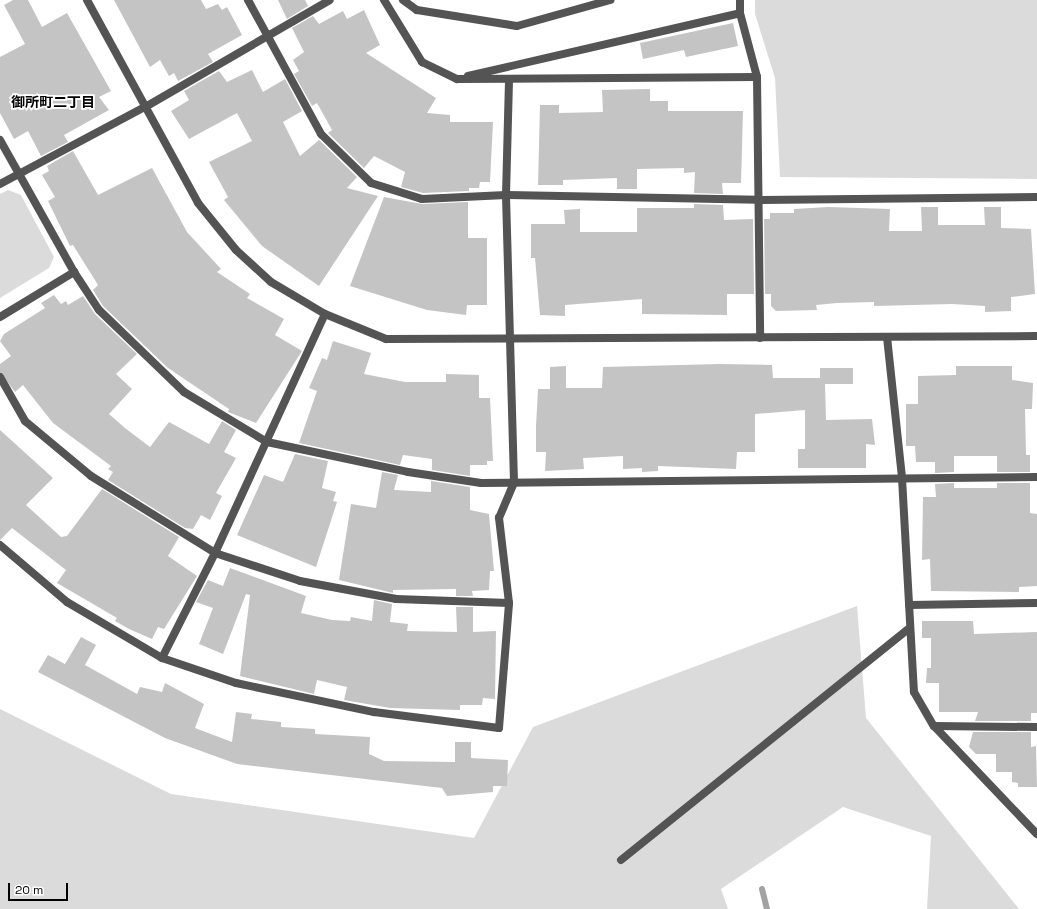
<!DOCTYPE html>
<meta charset="utf-8">
<style>
body{margin:0}
#map{position:relative;width:1037px;height:909px;overflow:hidden;background:#fff;font-family:"Space Grotesk","Noto Sans JP",sans-serif}
div>[style]{position:absolute}
.green>*{inset:0;background:#dbdbdb}
.stream>*{height:6px;margin:-3px;padding:0 3px;transform-origin:3px;border-radius:3px;background:#a2a2a2}
.building>*{inset:0;background:#c4c4c4}
.minor>*{height:8px;margin:-4px;padding:0 4px;transform-origin:4px;border-radius:4px;background:#545454}
.tertiary>*{height:8px;margin:-4px;padding:0 4px;transform-origin:4px;border-radius:4px;background:#545454}
span{translate:-50% -50%;white-space:nowrap;text-align:center;line-height:1.15;-webkit-text-stroke:3.5px #fff;paint-order:stroke}
.neighbourhood-label{font-size:14px;color:#000;font-weight:700}
.scale{position:absolute;left:8px;top:883px;width:60px;height:18px;box-sizing:border-box;border:2px solid #000;border-top:0;padding-left:5px;font-size:12px;line-height:14px;white-space:nowrap;color:#000;-webkit-text-stroke:3px #fff;paint-order:stroke}
</style>
<div id="map">
<div class="green">
<i style="clip-path:polygon(755px 0,1037px 0,1037px 179px,780px 177px,775px 78px,755px 14px)"></i>
<i style="clip-path:polygon(8px 190px,21px 195px,54px 257px,49px 268px,0 298px,0 194px)"></i>
<i style="clip-path:polygon(857px 606px,866px 718px,1019px 909px,927px 909px,931px 836px,843px 807px,721px 889px,728px 909px,0 909px,0 709px,171px 794px,474px 838px,533px 727px)"></i>
</div>
<div class="stream">
<i style="left:762px;top:889px;width:21px;rotate:76deg"></i>
</div>
<div class="building">
<i style="clip-path:polygon(13px 0,28px 0,42px 27px,67px 13px,111px 91px,99px 97px,109px 110px,64px 135px,68px 142px,41px 156px,28px 131px,14px 139px,0 113px,0 57px,25px 44px,4px 5px)"></i>
<i style="clip-path:polygon(114px 0,201px 0,206px 9px,218px 4px,222px 10px,227px 7px,242px 35px,208px 54px,213px 62px,178px 81px,174px 73px,169px 76px,160px 60px,150px 67px)"></i>
<i style="clip-path:polygon(278px 0,305px 0,308px 6px,287px 19px)"></i>
<i style="clip-path:polygon(364px 10px,380px 45px,366px 53px,436px 98px,427px 113px,450px 115px,450px 122px,493px 122px,490px 182px,480px 182px,479px 188px,469px 188px,469px 191px,423px 193px,401px 187px,405px 172px,374px 156px,364px 168px,328px 133px,332px 130px,317px 103px,312px 106px,294px 74px,299px 71px,293px 60px,304px 52px,292px 28px,313px 16px,319px 24px,343px 11px,347px 19px)"></i>
<i style="clip-path:polygon(733px 23px,738px 46px,686px 57px,684px 50px,643px 59px,640px 43px)"></i>
<i style="clip-path:polygon(252px 70px,263px 92px,285px 79px,302px 111px,283px 122px,300px 156px,319px 140px,357px 177px,347px 188px,378px 196px,319px 286px,262px 246px,224px 200px,228px 197px,209px 162px,252px 141px,237px 113px,189px 139px,171px 111px,189px 100px,184px 91px,219px 71px,227px 82px)"></i>
<i style="clip-path:polygon(650px 89px,650px 101px,668px 101px,668px 111px,743px 111px,741px 183px,722px 183px,723px 194px,694px 193px,695px 172px,684px 173px,684px 168px,637px 169px,637px 189px,617px 189px,617px 178px,563px 180px,563px 185px,538px 185px,540px 105px,559px 105px,559px 113px,603px 112px,602px 90px)"></i>
<i style="clip-path:polygon(73px 151px,98px 195px,152px 168px,187px 232px,221px 269px,217px 272px,250px 294px,247px 298px,284px 319px,275px 335px,302px 351px,256px 423px,228px 412px,229px 409px,168px 368px,103px 306px,93px 290px,98px 285px,73px 245px,70px 246px,48px 201px,55px 197px,42px 175px,49px 171px,47px 166px)"></i>
<i style="clip-path:polygon(384px 197px,422px 204px,468px 202px,468px 238px,487px 238px,487px 305px,467px 305px,466px 315px,427px 310px,350px 286px)"></i>
<i style="clip-path:polygon(694px 204px,723px 205px,724px 220px,753px 219px,754px 294px,727px 294px,727px 315px,642px 314px,642px 299px,565px 305px,565px 316px,540px 315px,535px 258px,531px 258px,531px 224px,565px 224px,564px 210px,580px 209px,580px 232px,637px 232px,637px 208px,694px 208px)"></i>
<i style="clip-path:polygon(828px 207px,890px 209px,889px 231px,922px 231px,921px 207px,938px 207px,938px 225px,985px 225px,984px 207px,1001px 207px,1001px 228px,1031px 229px,1035px 294px,1011px 297px,1011px 311px,985px 312px,985px 306px,952px 304px,874px 306px,874px 302px,837px 303px,816px 305px,817px 310px,776px 311px,771px 306px,771px 294px,765px 294px,764px 219px,770px 219px,770px 213px,794px 213px,794px 209px)"></i>
<i style="clip-path:polygon(54px 295px,61px 304px,66px 301px,68px 305px,83px 296px,95px 314px,137px 354px,116px 374px,132px 389px,109px 414px,125px 428px,150px 447px,169px 422px,209px 444px,222px 421px,236px 430px,224px 452px,236px 458px,216px 493px,222px 496px,210px 520px,201px 515px,193px 529px,185px 528px,108px 480px,113px 472px,108px 469px,111px 466px,53px 423px,23px 385px,15px 392px,0 372px,0 364px,11px 356px,0 341px,4px 334px,45px 308px,41px 303px)"></i>
<i style="clip-path:polygon(333px 341px,371px 353px,364px 374px,405px 382px,446px 382px,446px 374px,479px 375px,479px 398px,490px 398px,493px 461px,487px 461px,487px 465px,470px 465px,470px 476px,432px 470px,432px 459px,403px 455px,400px 465px,299px 443px,317px 391px,309px 388px,322px 358px,327px 360px)"></i>
<i style="clip-path:polygon(720px 364px,772px 365px,773px 378px,820px 378px,820px 368px,853px 368px,853px 384px,825px 384px,826px 420px,872px 419px,875px 445px,866px 444px,866px 468px,798px 468px,798px 449px,805px 449px,805px 410px,755px 414px,755px 452px,737px 452px,736px 469px,658px 466px,658px 471px,642px 472px,642px 468px,623px 469px,623px 456px,583px 458px,584px 469px,545px 471px,546px 452px,536px 452px,536px 426px,538px 389px,550px 389px,550px 367px,566px 366px,566px 388px,602px 388px,603px 367px)"></i>
<i style="clip-path:polygon(956px 366px,1012px 366px,1012px 380px,1033px 383px,1032px 409px,1025px 409px,1026px 455px,1030px 455px,1030px 472px,997px 472px,997px 456px,954px 456px,954px 472px,935px 473px,935px 462px,916px 462px,915px 446px,906px 446px,906px 404px,918px 404px,918px 376px,956px 375px)"></i>
<i style="clip-path:polygon(0 430px,53px 478px,26px 505px,61px 537px,67px 536px,102px 489px,179px 537px,168px 556px,197px 576px,164px 629px,158px 627px,152px 639px,129px 629px,115px 621px,117px 618px,57px 583px,66px 570px,12px 528px,0 540px)"></i>
<i style="clip-path:polygon(295px 454px,328px 461px,322px 488px,336px 492px,333px 501px,337px 502px,316px 567px,237px 535px,264px 475px,283px 482px)"></i>
<i style="clip-path:polygon(382px 472px,398px 475px,394px 490px,431px 492px,431px 481px,470px 487px,470px 510px,489px 514px,494px 571px,490px 571px,489px 590px,472px 591px,473px 596px,456px 596px,456px 589px,393px 590px,393px 593px,339px 580px,351px 504px,376px 508px)"></i>
<i style="clip-path:polygon(954px 483px,954px 488px,997px 488px,997px 483px,1030px 483px,1030px 513px,1037px 514px,1037px 586px,1019px 587px,1019px 592px,931px 591px,930px 559px,922px 560px,923px 497px,936px 497px,935px 484px)"></i>
<i style="clip-path:polygon(230px 568px,306px 596px,301px 613px,332px 620px,350px 621px,351px 617px,372px 621px,374px 600px,392px 604px,390px 622px,408px 624px,407px 631px,457px 632px,456px 607px,473px 607px,473px 632px,496px 631px,495px 699px,483px 698px,482px 705px,460px 705px,460px 710px,390px 708px,344px 700px,347px 687px,317px 680px,314px 694px,240px 676px,250px 595px,246px 594px,223px 654px,199px 644px,213px 608px,196px 602px,208px 580px,223px 586px)"></i>
<i style="clip-path:polygon(922px 621px,973px 621px,974px 634px,1037px 632px,1037px 713px,1031px 713px,1031px 721px,975px 721px,978px 712px,939px 712px,939px 683px,926px 683px,927px 668px,931px 668px,931px 638px,922px 638px)"></i>
<i style="clip-path:polygon(81px 637px,96px 645px,85px 665px,137px 694px,140px 687px,162px 692px,165px 683px,204px 704px,195px 728px,232px 742px,236px 712px,252px 714px,251px 719px,281px 722px,281px 727px,315px 729px,315px 734px,370px 737px,369px 754px,384px 761px,455px 762px,455px 742px,471px 742px,471px 758px,508px 760px,507px 786px,493px 786px,493px 792px,447px 796px,442px 788px,237px 764px,165px 738px,38px 672px,48px 655px,65px 664px)"></i>
<i style="clip-path:polygon(973px 732px,1031px 732px,1031px 747px,1036px 746px,1037px 787px,1018px 787px,1018px 783px,1012px 782px,1012px 772px,996px 772px,996px 754px,976px 754px,969px 747px)"></i>
</div>
<div class="minor">
<i style="left:248px;top:0;width:153px;rotate:61.4deg"></i>
<i style="left:321px;top:134px;width:70px;rotate:44.4deg"></i>
<i style="left:371px;top:183px;width:53px;rotate:17.4deg"></i>
<i style="left:422px;top:199px;width:84px;rotate:-2.7deg"></i>
<i style="left:506px;top:195px;width:252px;rotate:1.1deg"></i>
<i style="left:758px;top:200px;width:279px;rotate:-0.6deg"></i>
<i style="left:384px;top:0;width:73px;rotate:58.5deg"></i>
<i style="left:422px;top:62px;width:39px;rotate:26deg"></i>
<i style="left:457px;top:79px;width:300px;rotate:-0.4deg"></i>
<i style="left:757px;top:77px;width:261px;rotate:89.3deg"></i>
<i style="left:403px;top:0;width:17px;rotate:36deg"></i>
<i style="left:417px;top:10px;width:101px;rotate:9.1deg"></i>
<i style="left:517px;top:26px;width:97px;rotate:-15.6deg"></i>
<i style="left:740px;top:13px;width:66px;rotate:75.1deg"></i>
<i style="left:468px;top:76px;width:279px;rotate:-13deg"></i>
<i style="left:740px;top:13px;width:13px;rotate:-90deg"></i>
<i style="left:0;top:140px;width:151px;rotate:60.7deg"></i>
<i style="left:0;top:184px;width:166px;rotate:-28deg"></i>
<i style="left:147px;top:106px;width:211px;rotate:-30.1deg"></i>
<i style="left:0;top:317px;width:87px;rotate:-31.3deg"></i>
<i style="left:74px;top:272px;width:45px;rotate:56.7deg"></i>
<i style="left:99px;top:310px;width:118px;rotate:44deg"></i>
<i style="left:184px;top:392px;width:97px;rotate:31.1deg"></i>
<i style="left:267px;top:442px;width:144px;rotate:12deg"></i>
<i style="left:408px;top:472px;width:74px;rotate:8.6deg"></i>
<i style="left:481px;top:483px;width:556px;rotate:-0.62deg"></i>
<i style="left:887px;top:337px;width:142px;rotate:83.9deg"></i>
<i style="left:902px;top:478px;width:214px;rotate:86.8deg"></i>
<i style="left:914px;top:692px;width:39px;rotate:60deg"></i>
<i style="left:934px;top:726px;width:149px;rotate:46.4deg"></i>
<i style="left:0;top:377px;width:51px;rotate:60.4deg"></i>
<i style="left:25px;top:421px;width:86px;rotate:39.8deg"></i>
<i style="left:91px;top:476px;width:146px;rotate:31.8deg"></i>
<i style="left:215px;top:553px;width:89px;rotate:18.2deg"></i>
<i style="left:300px;top:581px;width:98px;rotate:10.6deg"></i>
<i style="left:396px;top:599px;width:113px;rotate:2deg"></i>
<i style="left:0;top:545px;width:88px;rotate:40.4deg"></i>
<i style="left:67px;top:602px;width:110px;rotate:30.5deg"></i>
<i style="left:162px;top:658px;width:78px;rotate:18.7deg"></i>
<i style="left:236px;top:683px;width:141px;rotate:11.9deg"></i>
<i style="left:374px;top:712px;width:126px;rotate:7.3deg"></i>
<i style="left:499px;top:728px;width:125px;rotate:-85.4deg"></i>
<i style="left:509px;top:603px;width:86px;rotate:-96.7deg"></i>
<i style="left:499px;top:518px;width:39px;rotate:-67deg"></i>
<i style="left:514px;top:482px;width:287px;rotate:-91.6deg"></i>
<i style="left:506px;top:195px;width:115px;rotate:-88.5deg"></i>
<i style="left:909px;top:605px;width:128px;rotate:-0.9deg"></i>
<i style="left:162px;top:658px;width:118px;rotate:-63.2deg"></i>
<i style="left:215px;top:553px;width:263px;rotate:-65.3deg"></i>
<i style="left:934px;top:726px;width:103px;rotate:0.6deg"></i>
<i style="left:621px;top:860px;width:368px;rotate:-38.8deg"></i>
</div>
<div class="tertiary">
<i style="left:87px;top:0;width:231px;rotate:61.3deg"></i>
<i style="left:198px;top:203px;width:60px;rotate:51deg"></i>
<i style="left:236px;top:250px;width:47px;rotate:42.4deg"></i>
<i style="left:271px;top:282px;width:63px;rotate:30.7deg"></i>
<i style="left:325px;top:314px;width:66px;rotate:22.3deg"></i>
<i style="left:386px;top:339px;width:651px;rotate:-0.26deg"></i>
</div>
<div class="neighbourhood-label">
<span style="left:53px;top:102px">御所町二丁目</span>
</div>
<div class="scale">20 m</div>
</div>
